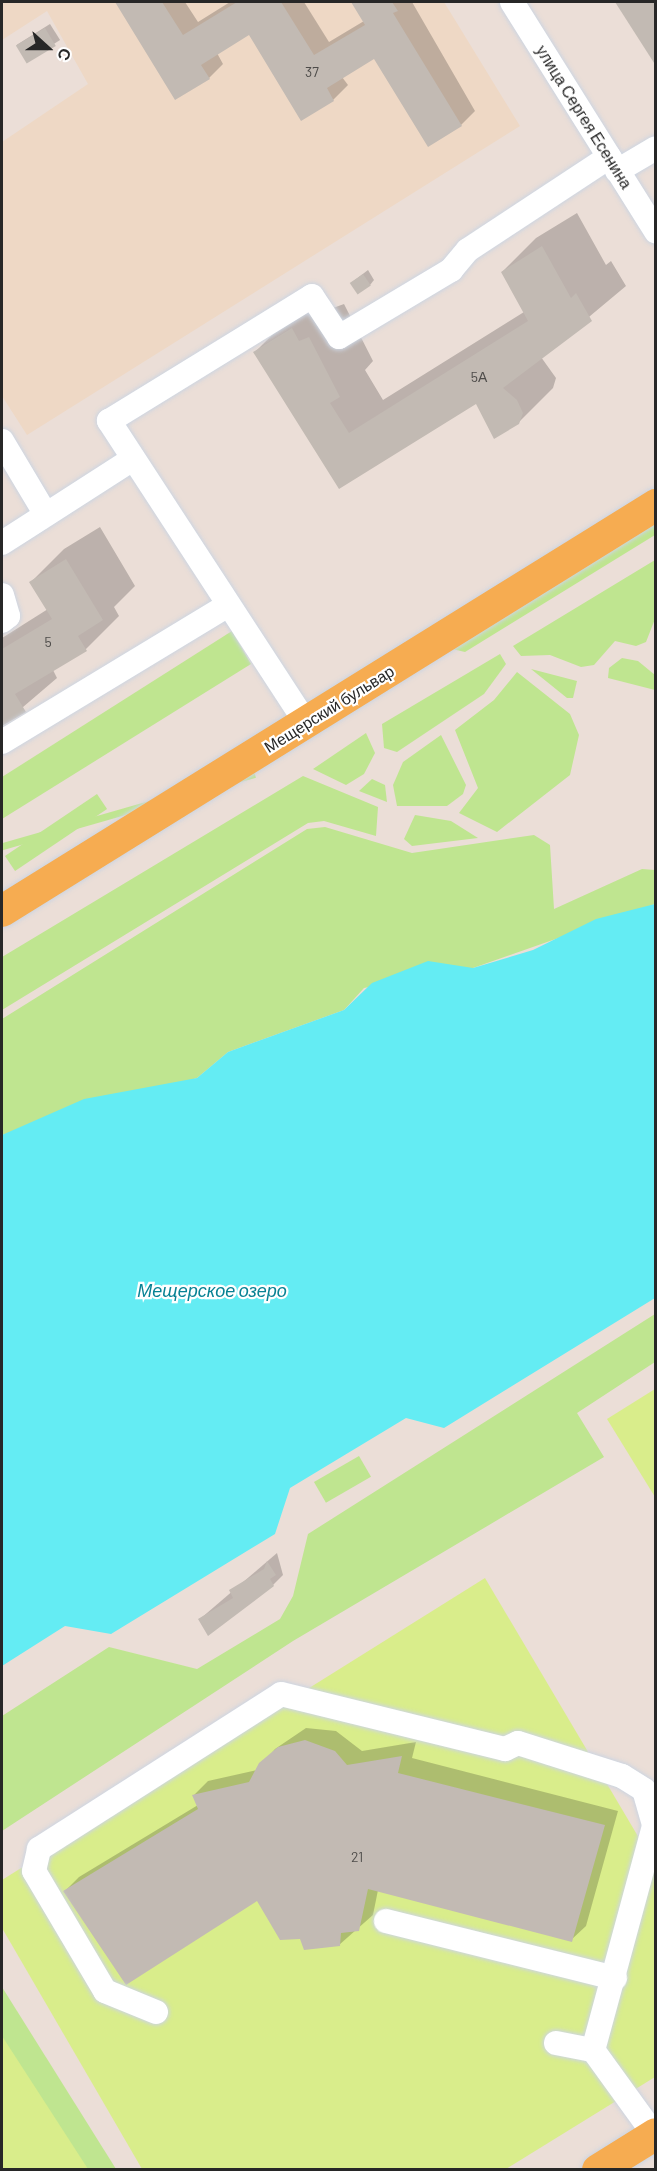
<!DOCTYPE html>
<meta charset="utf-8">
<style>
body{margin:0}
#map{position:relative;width:657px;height:2171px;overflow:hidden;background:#ebded7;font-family:Barlow,sans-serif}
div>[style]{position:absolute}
.education>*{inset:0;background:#eed8c5}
.green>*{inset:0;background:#bfe590;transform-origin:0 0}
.pitch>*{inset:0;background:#d9ed8b}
.water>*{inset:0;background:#64ecf3}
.shadow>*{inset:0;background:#0003;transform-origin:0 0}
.building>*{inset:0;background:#c2bab3;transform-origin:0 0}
.roads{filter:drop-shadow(0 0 2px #cdd5e1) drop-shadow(0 0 2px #cdd5e1)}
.minor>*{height:24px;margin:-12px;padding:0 12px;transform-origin:12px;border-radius:12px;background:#fff}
.major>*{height:32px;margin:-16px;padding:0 16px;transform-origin:16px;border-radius:16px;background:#f6ac51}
span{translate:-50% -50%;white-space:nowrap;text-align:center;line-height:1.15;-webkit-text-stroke:4.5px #fff;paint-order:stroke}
.number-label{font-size:14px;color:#4e4c4a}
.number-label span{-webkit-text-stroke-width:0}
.street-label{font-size:16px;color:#272727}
.water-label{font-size:18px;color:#088294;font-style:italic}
.frame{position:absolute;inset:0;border:3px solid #272727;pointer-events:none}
.north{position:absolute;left:18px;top:18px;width:60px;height:60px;-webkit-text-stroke:4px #fff;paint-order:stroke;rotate:111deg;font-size:16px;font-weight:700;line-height:24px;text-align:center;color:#272727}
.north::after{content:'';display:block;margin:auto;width:21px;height:27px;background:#272727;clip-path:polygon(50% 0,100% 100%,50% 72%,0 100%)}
</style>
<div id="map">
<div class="education">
<i style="clip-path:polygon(2px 2px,444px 2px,520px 126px,27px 435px,2px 396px,2px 142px,88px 84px,47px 11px,2px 40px)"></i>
</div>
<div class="green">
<i style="clip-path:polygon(655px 522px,655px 535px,465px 652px,448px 648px)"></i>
<i style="clip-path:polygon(655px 560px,655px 619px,646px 642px,636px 646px,615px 641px,594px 665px,581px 667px,550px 655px,521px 656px,513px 646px)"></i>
<i style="clip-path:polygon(232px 631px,251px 664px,2px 819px,2px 777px)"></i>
<i style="clip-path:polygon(500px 654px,506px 664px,484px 694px,397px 752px,384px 748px,382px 724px)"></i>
<i style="clip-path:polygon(622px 658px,638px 661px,655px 675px,655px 690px,608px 678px,609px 668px)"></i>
<i style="clip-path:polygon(531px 669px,577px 681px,573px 698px,567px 698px)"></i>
<i style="clip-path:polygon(517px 672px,570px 714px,579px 735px,570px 775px,497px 832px,459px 813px,478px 788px,455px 730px,494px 700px)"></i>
<i style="clip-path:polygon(366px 733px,375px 753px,364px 774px,346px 785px,313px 769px)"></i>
<i style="clip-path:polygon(441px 735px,466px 785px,463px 794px,447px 806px,397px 806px,393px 785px,403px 762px)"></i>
<i style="left:254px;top:771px;width:7px;height:295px;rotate:74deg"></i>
<i style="clip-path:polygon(303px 776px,378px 807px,376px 836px,324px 821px,308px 823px,2px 1010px,2px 957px)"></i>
<i style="clip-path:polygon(372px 779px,385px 785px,387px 802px,359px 791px)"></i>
<i style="left:97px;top:794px;width:18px;height:111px;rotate:56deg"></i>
<i style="clip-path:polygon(415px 815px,451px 821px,478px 838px,412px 846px,404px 839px)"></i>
<i style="clip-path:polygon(325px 827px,412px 853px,534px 835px,550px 845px,554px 909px,642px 869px,655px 870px,655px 904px,473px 968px,364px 988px,344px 1010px,228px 1052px,197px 1078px,2px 1135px,2px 1019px,307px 829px)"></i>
<i style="clip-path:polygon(655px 1314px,655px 1362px,577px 1413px,604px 1457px,293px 1641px,2px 1831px,2px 1716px,109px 1647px,197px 1669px,280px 1619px,293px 1596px,308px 1534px)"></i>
<i style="left:359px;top:1456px;width:24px;height:52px;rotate:60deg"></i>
<i style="clip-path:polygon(2px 1987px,116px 2169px,79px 2169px,2px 2054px)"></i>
</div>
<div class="pitch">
<i style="clip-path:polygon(655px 1389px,655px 1497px,607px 1419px)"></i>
<i style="clip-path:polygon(485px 1578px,655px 1865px,655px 2077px,506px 2169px,142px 2169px,2px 1928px,2px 1880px)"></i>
<i style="clip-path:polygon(2px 2036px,88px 2169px,2px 2169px)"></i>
</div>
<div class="water">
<i style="clip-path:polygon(655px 904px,655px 1298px,444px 1428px,406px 1418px,290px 1488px,275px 1534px,111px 1634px,65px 1626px,2px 1666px,2px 1135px,84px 1099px,197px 1078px,228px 1052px,344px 1010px,372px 983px,428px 961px,473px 968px,533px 950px,596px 919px)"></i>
</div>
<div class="shadow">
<i style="clip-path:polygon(117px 2px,185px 2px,198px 22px,230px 2px,304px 2px,329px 42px,364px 21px,353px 2px,412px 2px,475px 111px,461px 125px,374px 57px,342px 77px,348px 85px,333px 100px,301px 119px,249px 33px,217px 53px,223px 64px,209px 78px,176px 98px)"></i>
<i style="clip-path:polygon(617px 2px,656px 2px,656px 63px)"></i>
<i style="left:50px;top:24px;width:19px;height:39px;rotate:58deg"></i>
<i style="clip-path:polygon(577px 213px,606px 265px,611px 261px,626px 286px,541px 357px,556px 378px,553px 388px,518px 423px,476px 402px,340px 487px,255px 352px,289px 318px,326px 295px,333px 308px,344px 304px,373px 361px,365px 370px,383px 400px,524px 312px,502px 272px,536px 238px)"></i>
<i style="clip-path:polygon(368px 270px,374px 280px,370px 285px,351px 283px)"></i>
<i style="clip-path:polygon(100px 527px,135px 586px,114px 607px,119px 616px,86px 649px,53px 670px,57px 678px,2px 725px,2px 638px,48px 609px,31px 582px,64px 549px)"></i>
<i style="clip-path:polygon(277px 1553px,283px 1575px,273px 1585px,200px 1619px)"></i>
<i style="clip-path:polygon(306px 1728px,336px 1731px,362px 1751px,416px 1742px,412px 1758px,618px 1811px,586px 1926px,571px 1940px,378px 1890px,373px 1915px,339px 1945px,301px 1938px,257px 1898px,64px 1892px,79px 1877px,198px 1805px,194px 1795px,208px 1781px,257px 1770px,275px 1749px)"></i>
</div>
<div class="building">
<i style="clip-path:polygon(115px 2px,162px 2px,183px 35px,237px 2px,281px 2px,314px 55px,365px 25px,351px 2px,392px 2px,398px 11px,393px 13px,462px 126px,428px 147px,374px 59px,327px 88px,334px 101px,301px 121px,249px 35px,201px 65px,210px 79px,175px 100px)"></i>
<i style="clip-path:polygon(615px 2px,656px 2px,656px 66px)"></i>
<i style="left:45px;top:28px;width:21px;height:34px;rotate:59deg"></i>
<i style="clip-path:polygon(542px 246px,571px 298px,576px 293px,592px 321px,503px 388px,517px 400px,523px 413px,519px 424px,494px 439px,476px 404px,339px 489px,253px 352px,292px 328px,299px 341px,309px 337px,340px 397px,330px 403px,349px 433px,528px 321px,501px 272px)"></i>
<i style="left:363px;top:274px;width:14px;height:16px;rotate:56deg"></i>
<i style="clip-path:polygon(66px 559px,103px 620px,78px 636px,87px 651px,15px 694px,26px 712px,2px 726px,2px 649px,52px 619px,29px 582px)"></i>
<i style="clip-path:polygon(267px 1561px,276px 1575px,270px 1579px,274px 1586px,208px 1636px,198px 1619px,233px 1598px,229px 1590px,264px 1569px)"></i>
<i style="clip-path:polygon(305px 1740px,335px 1751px,347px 1765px,402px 1756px,398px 1773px,605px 1825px,572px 1942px,368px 1889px,359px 1931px,341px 1933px,340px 1946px,304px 1950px,300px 1939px,280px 1940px,257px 1901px,126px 1985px,63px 1891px,198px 1809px,192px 1795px,249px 1782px,259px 1763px,278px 1747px)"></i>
</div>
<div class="roads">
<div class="minor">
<i style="left:512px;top:2px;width:271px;rotate:57.9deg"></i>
<i style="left:617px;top:171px;width:45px;rotate:-30.5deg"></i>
<i style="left:2px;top:441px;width:84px;rotate:59.2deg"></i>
<i style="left:2px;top:543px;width:156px;rotate:-32.7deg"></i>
<i style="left:2px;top:595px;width:22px;rotate:74deg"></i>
<i style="left:8px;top:616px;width:8px;rotate:140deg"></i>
<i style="left:306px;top:723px;width:361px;rotate:-123.1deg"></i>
<i style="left:109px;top:421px;width:238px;rotate:-31.6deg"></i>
<i style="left:312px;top:296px;width:49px;rotate:56.6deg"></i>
<i style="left:339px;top:337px;width:131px;rotate:-30.9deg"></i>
<i style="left:451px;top:270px;width:26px;rotate:-50deg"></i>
<i style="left:468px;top:250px;width:169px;rotate:-33.4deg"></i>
<i style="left:2px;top:742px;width:264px;rotate:-31.2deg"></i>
<i style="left:386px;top:1921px;width:236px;rotate:14deg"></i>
<i style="left:156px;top:2012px;width:55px;rotate:-157.6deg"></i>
<i style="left:105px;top:1991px;width:139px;rotate:-120.6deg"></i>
<i style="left:34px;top:1871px;width:23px;rotate:-77deg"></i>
<i style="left:39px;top:1849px;width:287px;rotate:-32.6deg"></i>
<i style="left:281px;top:1694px;width:231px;rotate:13.8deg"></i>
<i style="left:505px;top:1749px;width:14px;rotate:-25deg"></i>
<i style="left:518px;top:1743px;width:109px;rotate:17.6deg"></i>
<i style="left:622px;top:1776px;width:26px;rotate:32deg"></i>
<i style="left:644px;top:1790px;width:37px;rotate:74deg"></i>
<i style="left:654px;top:1826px;width:232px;rotate:105.2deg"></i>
<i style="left:556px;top:2043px;width:38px;rotate:11deg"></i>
<i style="left:593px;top:2050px;width:107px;rotate:54.1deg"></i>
</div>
<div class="major">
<i style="left:2px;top:911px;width:770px;rotate:-31.83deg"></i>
<i style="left:598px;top:2170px;width:68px;rotate:-31.8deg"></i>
</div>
</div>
<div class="number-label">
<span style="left:312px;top:72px">37</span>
<span style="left:479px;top:377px">5А</span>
<span style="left:48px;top:642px">5</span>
<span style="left:357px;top:1857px">21</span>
</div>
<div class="street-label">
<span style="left:584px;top:117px;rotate:58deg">улица Сергея Есенина</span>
<span style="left:329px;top:709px;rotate:-32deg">Мещерский бульвар</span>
</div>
<div class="water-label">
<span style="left:212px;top:1290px">Мещерское озеро</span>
</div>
<div class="frame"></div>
<div class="north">С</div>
</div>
